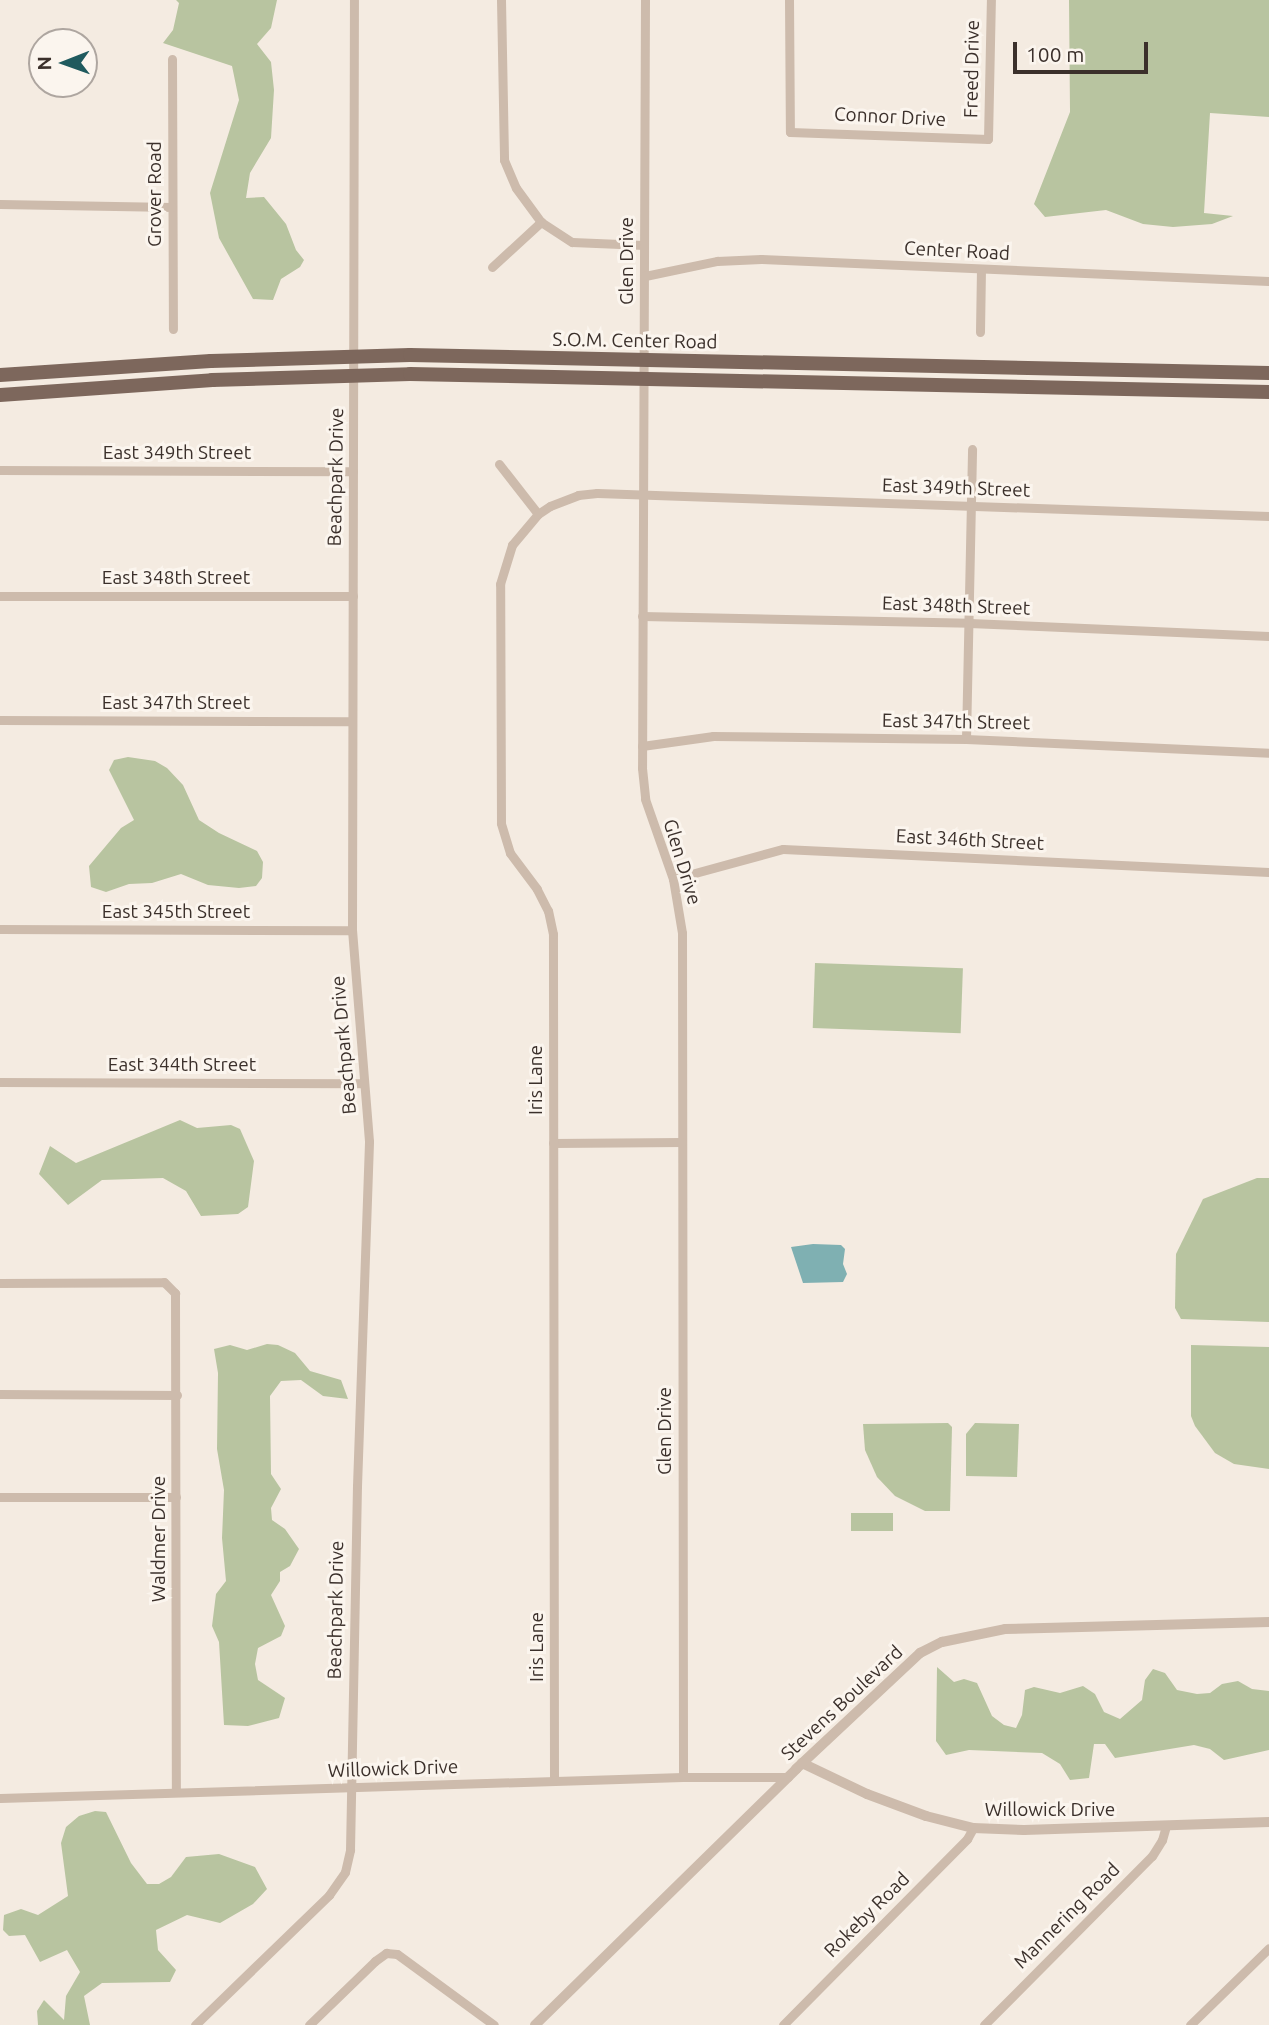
<!DOCTYPE html>
<style>
body{margin:0}
#map{position:relative;width:1269px;height:2025px;overflow:hidden;background:#f4ebe1;font-family:Ubuntu,sans-serif}
div>[style]{position:absolute}
.green>*{inset:0;background:#b8c4a0;transform-origin:0 0}
.water>*{inset:0;background:#7fb0b2}
.minor>*{height:9px;margin:-4.5px;padding:0 4.5px;transform-origin:4.5px;border-radius:4.5px;background:#cdbbac}
.tertiary>*{height:10px;margin:-5px;padding:0 5px;transform-origin:5px;border-radius:5px;background:#cdbbac}
.primary>*{height:14px;margin:-7px;padding:0 7px;transform-origin:7px;border-radius:7px;background:#7d675c}
span{translate:-50% -50%;white-space:nowrap;text-align:center;line-height:1.15;-webkit-text-stroke:6px #fbf5ee;paint-order:stroke}
.street-label{font-size:19px;color:#3b302b}
.north{position:absolute;left:28px;top:28px;width:70px;height:70px;box-sizing:border-box;background:#fbf5ee;border:2px solid #aea6a0;border-radius:50%;rotate:269deg;font-size:19px;font-weight:700;line-height:28px;text-align:center;color:#3b302b}
.north::after{content:'';display:block;margin:auto;width:24px;height:32px;background:#1f5a5e;clip-path:polygon(50% 0,100% 100%,50% 72%,0 100%)}
.scale{position:absolute;left:1013px;top:42px;width:135px;height:32px;box-sizing:border-box;border:4px solid #3b302b;border-top:0;padding-left:9px;font-size:21px;line-height:24px;white-space:nowrap;color:#3b302b;-webkit-text-stroke:5px #fbf5ee;paint-order:stroke}
</style>
<div id="map">
<div class="green">
<i style="clip-path:polygon(176px 0,277px 0,271px 28px,257px 44px,271px 62px,274px 90px,271px 138px,250px 173px,246px 198px,264px 197px,286px 224px,296px 250px,304px 260px,300px 267px,281px 279px,273px 300px,253px 299px,219px 238px,210px 193px,239px 100px,232px 66px,163px 43px,173px 30px,179px 3px)"></i>
<i style="clip-path:polygon(1069px 0,1269px 0,1269px 117px,1210px 113px,1204px 213px,1233px 216px,1212px 224px,1173px 227px,1143px 224px,1106px 210px,1045px 217px,1034px 204px,1070px 112px)"></i>
<i style="clip-path:polygon(128px 757px,155px 761px,167px 768px,183px 785px,199px 820px,219px 833px,257px 851px,263px 862px,262px 878px,256px 886px,239px 888px,208px 885px,181px 874px,152px 883px,129px 884px,106px 892px,91px 887px,89px 866px,121px 828px,134px 820px,109px 770px,114px 760px)"></i>
<i style="left:815px;top:963px;width:148px;height:65px;rotate:2deg"></i>
<i style="clip-path:polygon(180px 1120px,197px 1128px,231px 1125px,240px 1129px,254px 1161px,248px 1207px,238px 1214px,201px 1216px,186px 1191px,163px 1178px,102px 1180px,68px 1205px,39px 1174px,50px 1146px,76px 1163px)"></i>
<i style="clip-path:polygon(1257px 1178px,1269px 1178px,1269px 1322px,1181px 1319px,1175px 1308px,1176px 1254px,1203px 1199px)"></i>
<i style="clip-path:polygon(267px 1344px,278px 1345px,295px 1353px,310px 1371px,341px 1380px,348px 1399px,323px 1396px,301px 1380px,281px 1381px,270px 1396px,271px 1474px,281px 1489px,271px 1508px,272px 1520px,285px 1529px,299px 1549px,290px 1566px,280px 1572px,280px 1581px,271px 1595px,285px 1626px,281px 1636px,258px 1648px,255px 1664px,258px 1680px,285px 1698px,279px 1718px,248px 1726px,224px 1725px,219px 1642px,212px 1626px,216px 1594px,226px 1581px,222px 1538px,224px 1490px,217px 1449px,218px 1373px,214px 1349px,230px 1345px,247px 1350px)"></i>
<i style="clip-path:polygon(1191px 1345px,1269px 1347px,1269px 1469px,1234px 1464px,1215px 1453px,1195px 1426px,1191px 1416px)"></i>
<i style="clip-path:polygon(948px 1423px,952px 1427px,950px 1511px,925px 1511px,895px 1496px,877px 1477px,865px 1450px,863px 1424px)"></i>
<i style="clip-path:polygon(975px 1423px,1019px 1424px,1017px 1477px,966px 1476px,966px 1434px)"></i>
<i style="left:851px;top:1513px;width:42px;height:18px"></i>
<i style="clip-path:polygon(937px 1667px,954px 1682px,964px 1679px,977px 1683px,992px 1716px,1004px 1725px,1016px 1728px,1022px 1715px,1025px 1690px,1034px 1687px,1060px 1693px,1083px 1686px,1095px 1694px,1104px 1712px,1120px 1719px,1142px 1700px,1145px 1680px,1153px 1669px,1165px 1673px,1177px 1690px,1197px 1694px,1210px 1693px,1222px 1684px,1238px 1681px,1252px 1689px,1269px 1691px,1269px 1750px,1224px 1760px,1210px 1749px,1194px 1745px,1115px 1758px,1105px 1744px,1094px 1744px,1089px 1778px,1070px 1780px,1060px 1764px,1042px 1753px,969px 1750px,946px 1755px,936px 1741px)"></i>
<i style="clip-path:polygon(95px 1811px,106px 1812px,131px 1863px,147px 1884px,159px 1884px,171px 1877px,186px 1857px,219px 1854px,255px 1867px,267px 1889px,253px 1904px,220px 1923px,187px 1915px,156px 1930px,158px 1950px,176px 1970px,170px 1982px,102px 1983px,84px 1996px,90px 2025px,38px 2025px,37px 2011px,44px 2000px,64px 2020px,66px 1996px,80px 1972px,67px 1950px,40px 1962px,25px 1935px,9px 1936px,3px 1930px,4px 1915px,21px 1909px,38px 1915px,68px 1896px,61px 1843px,66px 1827px,79px 1816px)"></i>
</div>
<div class="water">
<i style="clip-path:polygon(813px 1244px,841px 1245px,845px 1249px,843px 1264px,847px 1274px,843px 1282px,803px 1283px,791px 1247px)"></i>
</div>
<div class="minor">
<i style="left:501px;top:0;width:160px;rotate:88.9deg"></i>
<i style="left:504px;top:160px;width:30px;rotate:67deg"></i>
<i style="left:516px;top:188px;width:42px;rotate:53.7deg"></i>
<i style="left:541px;top:222px;width:37px;rotate:33deg"></i>
<i style="left:572px;top:242px;width:72px;rotate:2.4deg"></i>
<i style="left:645px;top:0;width:768px;rotate:90.22deg"></i>
<i style="left:642px;top:768px;width:31px;rotate:84deg"></i>
<i style="left:645px;top:799px;width:85px;rotate:70.7deg"></i>
<i style="left:673px;top:879px;width:55px;rotate:80.5deg"></i>
<i style="left:682px;top:933px;width:844px;rotate:89.93deg"></i>
<i style="left:789px;top:0;width:132px;rotate:89.6deg"></i>
<i style="left:790px;top:132px;width:198px;rotate:2deg"></i>
<i style="left:988px;top:139px;width:139px;rotate:-88.8deg"></i>
<i style="left:172px;top:59px;width:270px;rotate:89.8deg"></i>
<i style="left:0;top:204px;width:172px;rotate:1deg"></i>
<i style="left:492px;top:267px;width:67px;rotate:-42.6deg"></i>
<i style="left:645px;top:276px;width:74px;rotate:-11.8deg"></i>
<i style="left:717px;top:261px;width:44px;rotate:-2.6deg"></i>
<i style="left:761px;top:259px;width:508px;rotate:2.48deg"></i>
<i style="left:980px;top:332px;width:63px;rotate:-89.1deg"></i>
<i style="left:499px;top:464px;width:63px;rotate:52deg"></i>
<i style="left:0;top:470px;width:353px;rotate:0.2deg"></i>
<i style="left:0;top:596px;width:353px"></i>
<i style="left:642px;top:616px;width:327px;rotate:1.2deg"></i>
<i style="left:969px;top:623px;width:300px;rotate:2.5deg"></i>
<i style="left:0;top:720px;width:351px;rotate:0.2deg"></i>
<i style="left:966px;top:739px;width:290px;rotate:-88.8deg"></i>
<i style="left:642px;top:746px;width:72px;rotate:-8deg"></i>
<i style="left:713px;top:736px;width:253px;rotate:0.7deg"></i>
<i style="left:966px;top:739px;width:303px;rotate:2.6deg"></i>
<i style="left:673px;top:879px;width:114px;rotate:-15.3deg"></i>
<i style="left:783px;top:849px;width:487px;rotate:2.7deg"></i>
<i style="left:0;top:929px;width:352px;rotate:0.2deg"></i>
<i style="left:0;top:1082px;width:364px;rotate:0.2deg"></i>
<i style="left:553px;top:1143px;width:129px;rotate:-0.4deg"></i>
<i style="left:0;top:1283px;width:164px;rotate:-0.3deg"></i>
<i style="left:164px;top:1282px;width:16px;rotate:45deg"></i>
<i style="left:175px;top:1293px;width:498px;rotate:89.9deg"></i>
<i style="left:0;top:1394px;width:177px;rotate:0.3deg"></i>
<i style="left:0;top:1497px;width:176px"></i>
<i style="left:554px;top:1781px;width:847px;rotate:-90.07deg"></i>
<i style="left:553px;top:934px;width:24px;rotate:-102deg"></i>
<i style="left:548px;top:911px;width:25px;rotate:-117deg"></i>
<i style="left:537px;top:889px;width:45px;rotate:-126.9deg"></i>
<i style="left:510px;top:853px;width:31px;rotate:-107deg"></i>
<i style="left:501px;top:823px;width:239px;rotate:-90.2deg"></i>
<i style="left:500px;top:584px;width:41px;rotate:-72.9deg"></i>
<i style="left:512px;top:545px;width:40px;rotate:-50deg"></i>
<i style="left:538px;top:514px;width:14px;rotate:-34deg"></i>
<i style="left:550px;top:506px;width:30px;rotate:-21deg"></i>
<i style="left:578px;top:495px;width:19px;rotate:-6deg"></i>
<i style="left:597px;top:493px;width:672px;rotate:1.96deg"></i>
<i style="left:0;top:1798px;width:683px;rotate:-1.76deg"></i>
<i style="left:683px;top:1777px;width:105px"></i>
<i style="left:195px;top:2025px;width:187px;rotate:-44.1deg"></i>
<i style="left:329px;top:1895px;width:28px;rotate:-55deg"></i>
<i style="left:345px;top:1872px;width:23px;rotate:-77deg"></i>
<i style="left:350px;top:1850px;width:364px;rotate:-88.9deg"></i>
<i style="left:357px;top:1486px;width:345px;rotate:-88deg"></i>
<i style="left:369px;top:1141px;width:212px;rotate:-94.6deg"></i>
<i style="left:352px;top:930px;width:930px;rotate:-89.88deg"></i>
<i style="left:309px;top:2025px;width:92px;rotate:-44.1deg"></i>
<i style="left:375px;top:1961px;width:14px;rotate:-36deg"></i>
<i style="left:386px;top:1953px;width:11px;rotate:5deg"></i>
<i style="left:397px;top:1954px;width:120px;rotate:36.2deg"></i>
<i style="left:783px;top:2025px;width:262px;rotate:-45.3deg"></i>
<i style="left:967px;top:1839px;width:13px;rotate:-61deg"></i>
<i style="left:984px;top:2025px;width:238px;rotate:-45.2deg"></i>
<i style="left:1152px;top:1856px;width:19px;rotate:-58deg"></i>
<i style="left:1162px;top:1840px;width:15px;rotate:-74deg"></i>
<i style="left:1190px;top:2025px;width:110px;rotate:-44.3deg"></i>
</div>
<div class="tertiary">
<i style="left:802px;top:1763px;width:72px;rotate:25.5deg"></i>
<i style="left:867px;top:1794px;width:63px;rotate:20.4deg"></i>
<i style="left:926px;top:1816px;width:49px;rotate:14.3deg"></i>
<i style="left:973px;top:1828px;width:51px;rotate:2.2deg"></i>
<i style="left:1024px;top:1830px;width:245px;rotate:-1.9deg"></i>
<i style="left:535px;top:2025px;width:366px;rotate:-44.4deg"></i>
<i style="left:796px;top:1769px;width:170px;rotate:-43.1deg"></i>
<i style="left:920px;top:1653px;width:25px;rotate:-27deg"></i>
<i style="left:942px;top:1642px;width:64px;rotate:-11.7deg"></i>
<i style="left:1005px;top:1629px;width:264px;rotate:-1.5deg"></i>
</div>
<div class="primary">
<i style="left:0;top:375px;width:211px;rotate:-3.8deg"></i>
<i style="left:211px;top:361px;width:199px;rotate:-1.7deg"></i>
<i style="left:410px;top:355px;width:859px;rotate:1.2deg"></i>
<i style="left:0;top:395px;width:213px;rotate:-4deg"></i>
<i style="left:212px;top:380px;width:198px;rotate:-1.7deg"></i>
<i style="left:410px;top:374px;width:859px;rotate:1.2deg"></i>
</div>
<div class="street-label">
<span style="left:972px;top:69px;rotate:-89deg">Freed Drive</span>
<span style="left:890px;top:117px;rotate:3deg">Connor Drive</span>
<span style="left:155px;top:194px;rotate:-90deg">Grover Road</span>
<span style="left:957px;top:251px;rotate:3deg">Center Road</span>
<span style="left:627px;top:261px;rotate:-90deg">Glen Drive</span>
<span style="left:635px;top:341px;rotate:1deg">S.O.M. Center Road</span>
<span style="left:177px;top:453px">East 349th Street</span>
<span style="left:336px;top:477px;rotate:-89deg">Beachpark Drive</span>
<span style="left:956px;top:488px;rotate:2deg">East 349th Street</span>
<span style="left:176px;top:578px">East 348th Street</span>
<span style="left:956px;top:606px;rotate:2deg">East 348th Street</span>
<span style="left:176px;top:703px">East 347th Street</span>
<span style="left:956px;top:722px;rotate:1deg">East 347th Street</span>
<span style="left:970px;top:840px;rotate:3deg">East 346th Street</span>
<span style="left:682px;top:862px;rotate:73deg">Glen Drive</span>
<span style="left:176px;top:912px">East 345th Street</span>
<span style="left:344px;top:1045px;rotate:-95deg">Beachpark Drive</span>
<span style="left:182px;top:1065px">East 344th Street</span>
<span style="left:536px;top:1080px;rotate:-90deg">Iris Lane</span>
<span style="left:665px;top:1431px;rotate:-90deg">Glen Drive</span>
<span style="left:159px;top:1539px;rotate:-90deg">Waldmer Drive</span>
<span style="left:336px;top:1610px;rotate:-89deg">Beachpark Drive</span>
<span style="left:537px;top:1647px;rotate:-90deg">Iris Lane</span>
<span style="left:842px;top:1703px;rotate:-43deg">Stevens Boulevard</span>
<span style="left:393px;top:1769px;rotate:-2deg">Willowick Drive</span>
<span style="left:1050px;top:1810px">Willowick Drive</span>
<span style="left:867px;top:1915px;rotate:-45deg">Rokeby Road</span>
<span style="left:1067px;top:1916px;rotate:-45deg">Mannering Road</span>
</div>
<div class="north">N</div>
<div class="scale">100 m</div>
</div>
